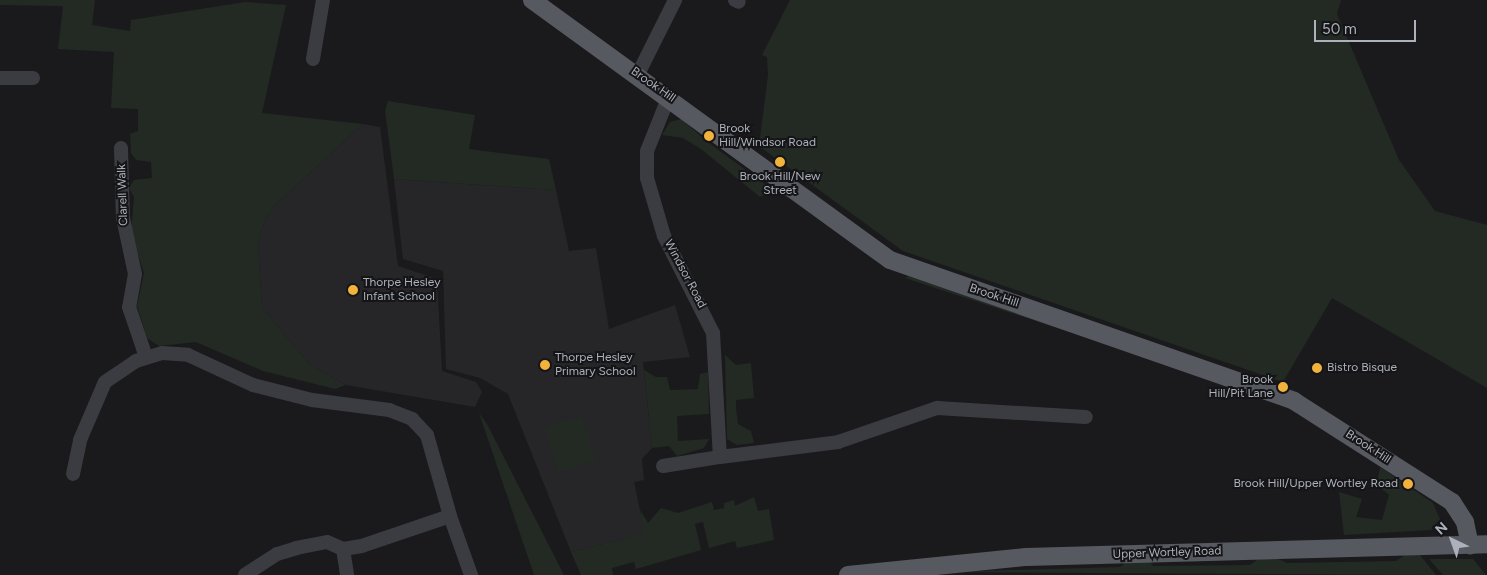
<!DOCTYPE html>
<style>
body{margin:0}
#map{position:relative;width:1487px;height:575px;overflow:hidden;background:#1a1a1c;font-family:Figtree,sans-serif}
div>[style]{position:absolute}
.built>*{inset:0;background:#262629}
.green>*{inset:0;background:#222a23;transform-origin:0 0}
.minor>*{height:14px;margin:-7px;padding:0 7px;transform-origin:7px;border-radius:7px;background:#3b3c41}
.major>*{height:18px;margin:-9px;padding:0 9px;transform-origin:9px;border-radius:9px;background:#575960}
.dots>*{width:14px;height:14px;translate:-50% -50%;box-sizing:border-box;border:2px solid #151517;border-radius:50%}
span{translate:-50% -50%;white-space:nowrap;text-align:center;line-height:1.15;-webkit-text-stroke:4px #151517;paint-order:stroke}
.street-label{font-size:12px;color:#acb1bb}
.poi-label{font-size:12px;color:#acb1bb}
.left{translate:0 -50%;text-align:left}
.right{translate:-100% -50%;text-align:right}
.north{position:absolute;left:1427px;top:515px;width:50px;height:50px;-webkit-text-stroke:4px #151517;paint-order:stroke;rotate:318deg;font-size:14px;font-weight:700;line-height:20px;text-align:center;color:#acb1bb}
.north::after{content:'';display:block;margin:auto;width:18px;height:22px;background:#acb1bb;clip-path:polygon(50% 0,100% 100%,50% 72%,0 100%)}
.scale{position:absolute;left:1314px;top:20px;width:102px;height:22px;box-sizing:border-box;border:2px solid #acb1bb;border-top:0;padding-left:6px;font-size:15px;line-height:18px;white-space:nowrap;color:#acb1bb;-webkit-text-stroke:4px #151517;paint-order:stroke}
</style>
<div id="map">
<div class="built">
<i style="clip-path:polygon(363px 124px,380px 127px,398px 266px,437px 279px,442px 371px,476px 382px,482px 392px,475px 407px,346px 385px,310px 365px,262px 307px,258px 242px,265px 220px,274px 206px)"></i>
<i style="clip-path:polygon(394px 179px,556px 190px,569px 251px,596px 248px,609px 329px,675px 305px,690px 357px,643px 362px,652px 448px,642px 459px,644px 480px,634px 482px,645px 534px,571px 552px,508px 394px,480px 378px,446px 369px,443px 271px,403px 259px)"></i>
</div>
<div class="green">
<i style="clip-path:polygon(0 0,95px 0,92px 25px,130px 31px,131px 20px,245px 2px,286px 5px,262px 113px,363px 124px,274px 206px,265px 220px,258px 242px,262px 307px,310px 365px,346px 385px,335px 389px,263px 371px,196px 342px,159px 346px,147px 338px,137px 306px,144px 273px,131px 233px,134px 197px,129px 188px,134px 180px,152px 178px,151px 162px,136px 160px,131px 153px,130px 134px,138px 131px,138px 109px,111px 108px,114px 52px,58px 49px,63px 6px,0 5px)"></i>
<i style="clip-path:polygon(790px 0,1341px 0,1337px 14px,1399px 160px,1435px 211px,1487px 225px,1487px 388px,1332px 298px,1283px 382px,903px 251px,759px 146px,768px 75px,767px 57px,762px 55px)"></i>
<i style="clip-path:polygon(388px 101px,475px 115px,469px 149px,549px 159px,556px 190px,394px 179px,385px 111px)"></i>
<i style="clip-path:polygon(681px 119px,709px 143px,774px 191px,760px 197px,701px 149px,683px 138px,662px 135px,670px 122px)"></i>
<i style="clip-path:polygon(908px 276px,914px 277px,1121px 349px,905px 278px)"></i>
<i style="clip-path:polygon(725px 355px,736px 365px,751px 363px,754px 398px,736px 400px,736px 408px,738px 424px,751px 431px,754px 443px,737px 445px,727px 439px)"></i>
<i style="clip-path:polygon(644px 370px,656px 377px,667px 377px,670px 390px,698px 389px,700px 374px,708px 372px,709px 414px,677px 416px,678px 441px,709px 439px,704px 448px,677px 456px,669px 446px,652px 448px)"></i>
<i style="clip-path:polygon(479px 413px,487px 424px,564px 575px,534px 575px)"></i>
<i style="left:582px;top:416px;width:47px;height:39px;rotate:73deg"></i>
<i style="clip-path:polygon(1380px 467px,1433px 503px,1440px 519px,1431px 530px,1344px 535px,1339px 492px,1362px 499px,1356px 517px,1382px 520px,1389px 495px,1377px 485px)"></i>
<i style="clip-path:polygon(754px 497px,758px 511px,769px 509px,774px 540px,737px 548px,735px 541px,709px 548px,703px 522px,695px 524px,701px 550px,636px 569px,634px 562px,612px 568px,613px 575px,581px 575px,571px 552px,644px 534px,640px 510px,648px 523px,661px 508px,678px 513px,712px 502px,714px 510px,724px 508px,724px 503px,734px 500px,735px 506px)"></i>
<i style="clip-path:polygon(1405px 555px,1420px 555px,1436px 575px,940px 572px,1120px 567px,1127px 562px,1149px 560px,1153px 566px,1250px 565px,1260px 558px,1274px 557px,1287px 563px,1396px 561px)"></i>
<i style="clip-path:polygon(1429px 559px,1473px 559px,1486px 575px,1443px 575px)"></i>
</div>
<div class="minor">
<i style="left:735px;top:0;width:4px;rotate:27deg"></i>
<i style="left:313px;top:59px;width:60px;rotate:-80.4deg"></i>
<i style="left:638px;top:74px;width:83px;rotate:-63.4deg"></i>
<i style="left:0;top:78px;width:33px"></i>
<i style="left:669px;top:96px;width:59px;rotate:111.8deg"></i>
<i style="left:647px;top:151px;width:27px;rotate:90deg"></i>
<i style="left:647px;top:178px;width:60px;rotate:73.7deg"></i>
<i style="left:664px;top:236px;width:109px;rotate:63.2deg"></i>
<i style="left:713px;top:333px;width:124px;rotate:86.8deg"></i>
<i style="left:720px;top:457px;width:119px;rotate:-7.2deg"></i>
<i style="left:838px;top:442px;width:105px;rotate:-19deg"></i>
<i style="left:937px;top:408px;width:149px;rotate:3.5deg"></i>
<i style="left:121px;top:148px;width:70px;rotate:88.4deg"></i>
<i style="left:123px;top:218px;width:57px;rotate:77.9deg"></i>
<i style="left:135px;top:274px;width:34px;rotate:100deg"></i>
<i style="left:129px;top:307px;width:53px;rotate:71.2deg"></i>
<i style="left:663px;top:466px;width:58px;rotate:-9deg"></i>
<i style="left:73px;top:474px;width:35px;rotate:-78deg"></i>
<i style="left:80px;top:440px;width:63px;rotate:-66.7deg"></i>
<i style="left:105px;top:382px;width:37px;rotate:-34deg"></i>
<i style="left:136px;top:361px;width:27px;rotate:-17deg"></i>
<i style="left:162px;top:353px;width:26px;rotate:4deg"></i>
<i style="left:188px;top:355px;width:72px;rotate:24.8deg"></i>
<i style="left:253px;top:385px;width:61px;rotate:14.3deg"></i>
<i style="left:312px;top:400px;width:78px;rotate:7.4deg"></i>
<i style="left:389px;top:410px;width:25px;rotate:21deg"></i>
<i style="left:412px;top:419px;width:22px;rotate:47deg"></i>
<i style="left:427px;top:435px;width:84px;rotate:74.1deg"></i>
<i style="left:450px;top:516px;width:93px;rotate:161.2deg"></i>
<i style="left:362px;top:546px;width:19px;rotate:171deg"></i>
<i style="left:343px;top:549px;width:17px;rotate:-156deg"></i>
<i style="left:327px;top:542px;width:31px;rotate:169deg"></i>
<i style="left:297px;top:548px;width:21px;rotate:163deg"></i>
<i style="left:277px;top:554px;width:38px;rotate:147deg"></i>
<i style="left:450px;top:516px;width:63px;rotate:70.4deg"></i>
<i style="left:343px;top:549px;width:26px;rotate:81deg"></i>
</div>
<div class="major">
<i style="left:532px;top:0;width:442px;rotate:36deg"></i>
<i style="left:890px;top:260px;width:428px;rotate:19.2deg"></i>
<i style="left:1294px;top:401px;width:188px;rotate:32.6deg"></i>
<i style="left:1452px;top:502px;width:24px;rotate:57deg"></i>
<i style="left:1465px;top:522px;width:24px;rotate:78deg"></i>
<i style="left:848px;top:575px;width:179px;rotate:-5.8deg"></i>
<i style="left:1026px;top:557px;width:461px;rotate:-1.6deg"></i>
</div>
<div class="dots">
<i style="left:709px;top:136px;background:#f2b33c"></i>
<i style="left:780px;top:162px;background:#f2b33c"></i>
<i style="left:353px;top:290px;background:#f2b33c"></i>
<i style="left:545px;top:365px;background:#f2b33c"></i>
<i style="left:1317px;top:368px;background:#f2b33c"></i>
<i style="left:1283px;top:387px;background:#f2b33c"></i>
<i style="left:1408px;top:484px;background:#f2b33c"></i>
</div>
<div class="street-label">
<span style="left:653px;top:85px;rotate:35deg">Brook Hill</span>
<span style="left:123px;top:195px;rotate:-92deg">Clarell Walk</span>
<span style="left:685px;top:274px;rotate:62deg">Windsor Road</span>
<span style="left:994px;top:296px;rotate:18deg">Brook Hill</span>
<span style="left:1368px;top:447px;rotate:33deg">Brook Hill</span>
<span style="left:1167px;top:553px;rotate:-2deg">Upper Wortley Road</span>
</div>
<div class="poi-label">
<span class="left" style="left:719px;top:136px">Brook<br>Hill/Windsor Road</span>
<span style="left:780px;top:184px">Brook Hill/New<br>Street</span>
<span class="left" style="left:363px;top:290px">Thorpe Hesley<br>Infant School</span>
<span class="left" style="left:555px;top:365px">Thorpe Hesley<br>Primary School</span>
<span class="left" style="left:1327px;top:368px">Bistro Bisque</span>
<span class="right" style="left:1273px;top:387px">Brook<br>Hill/Pit Lane</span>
<span class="right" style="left:1398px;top:484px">Brook Hill/Upper Wortley Road</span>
</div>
<div class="north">N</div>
<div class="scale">50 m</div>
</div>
